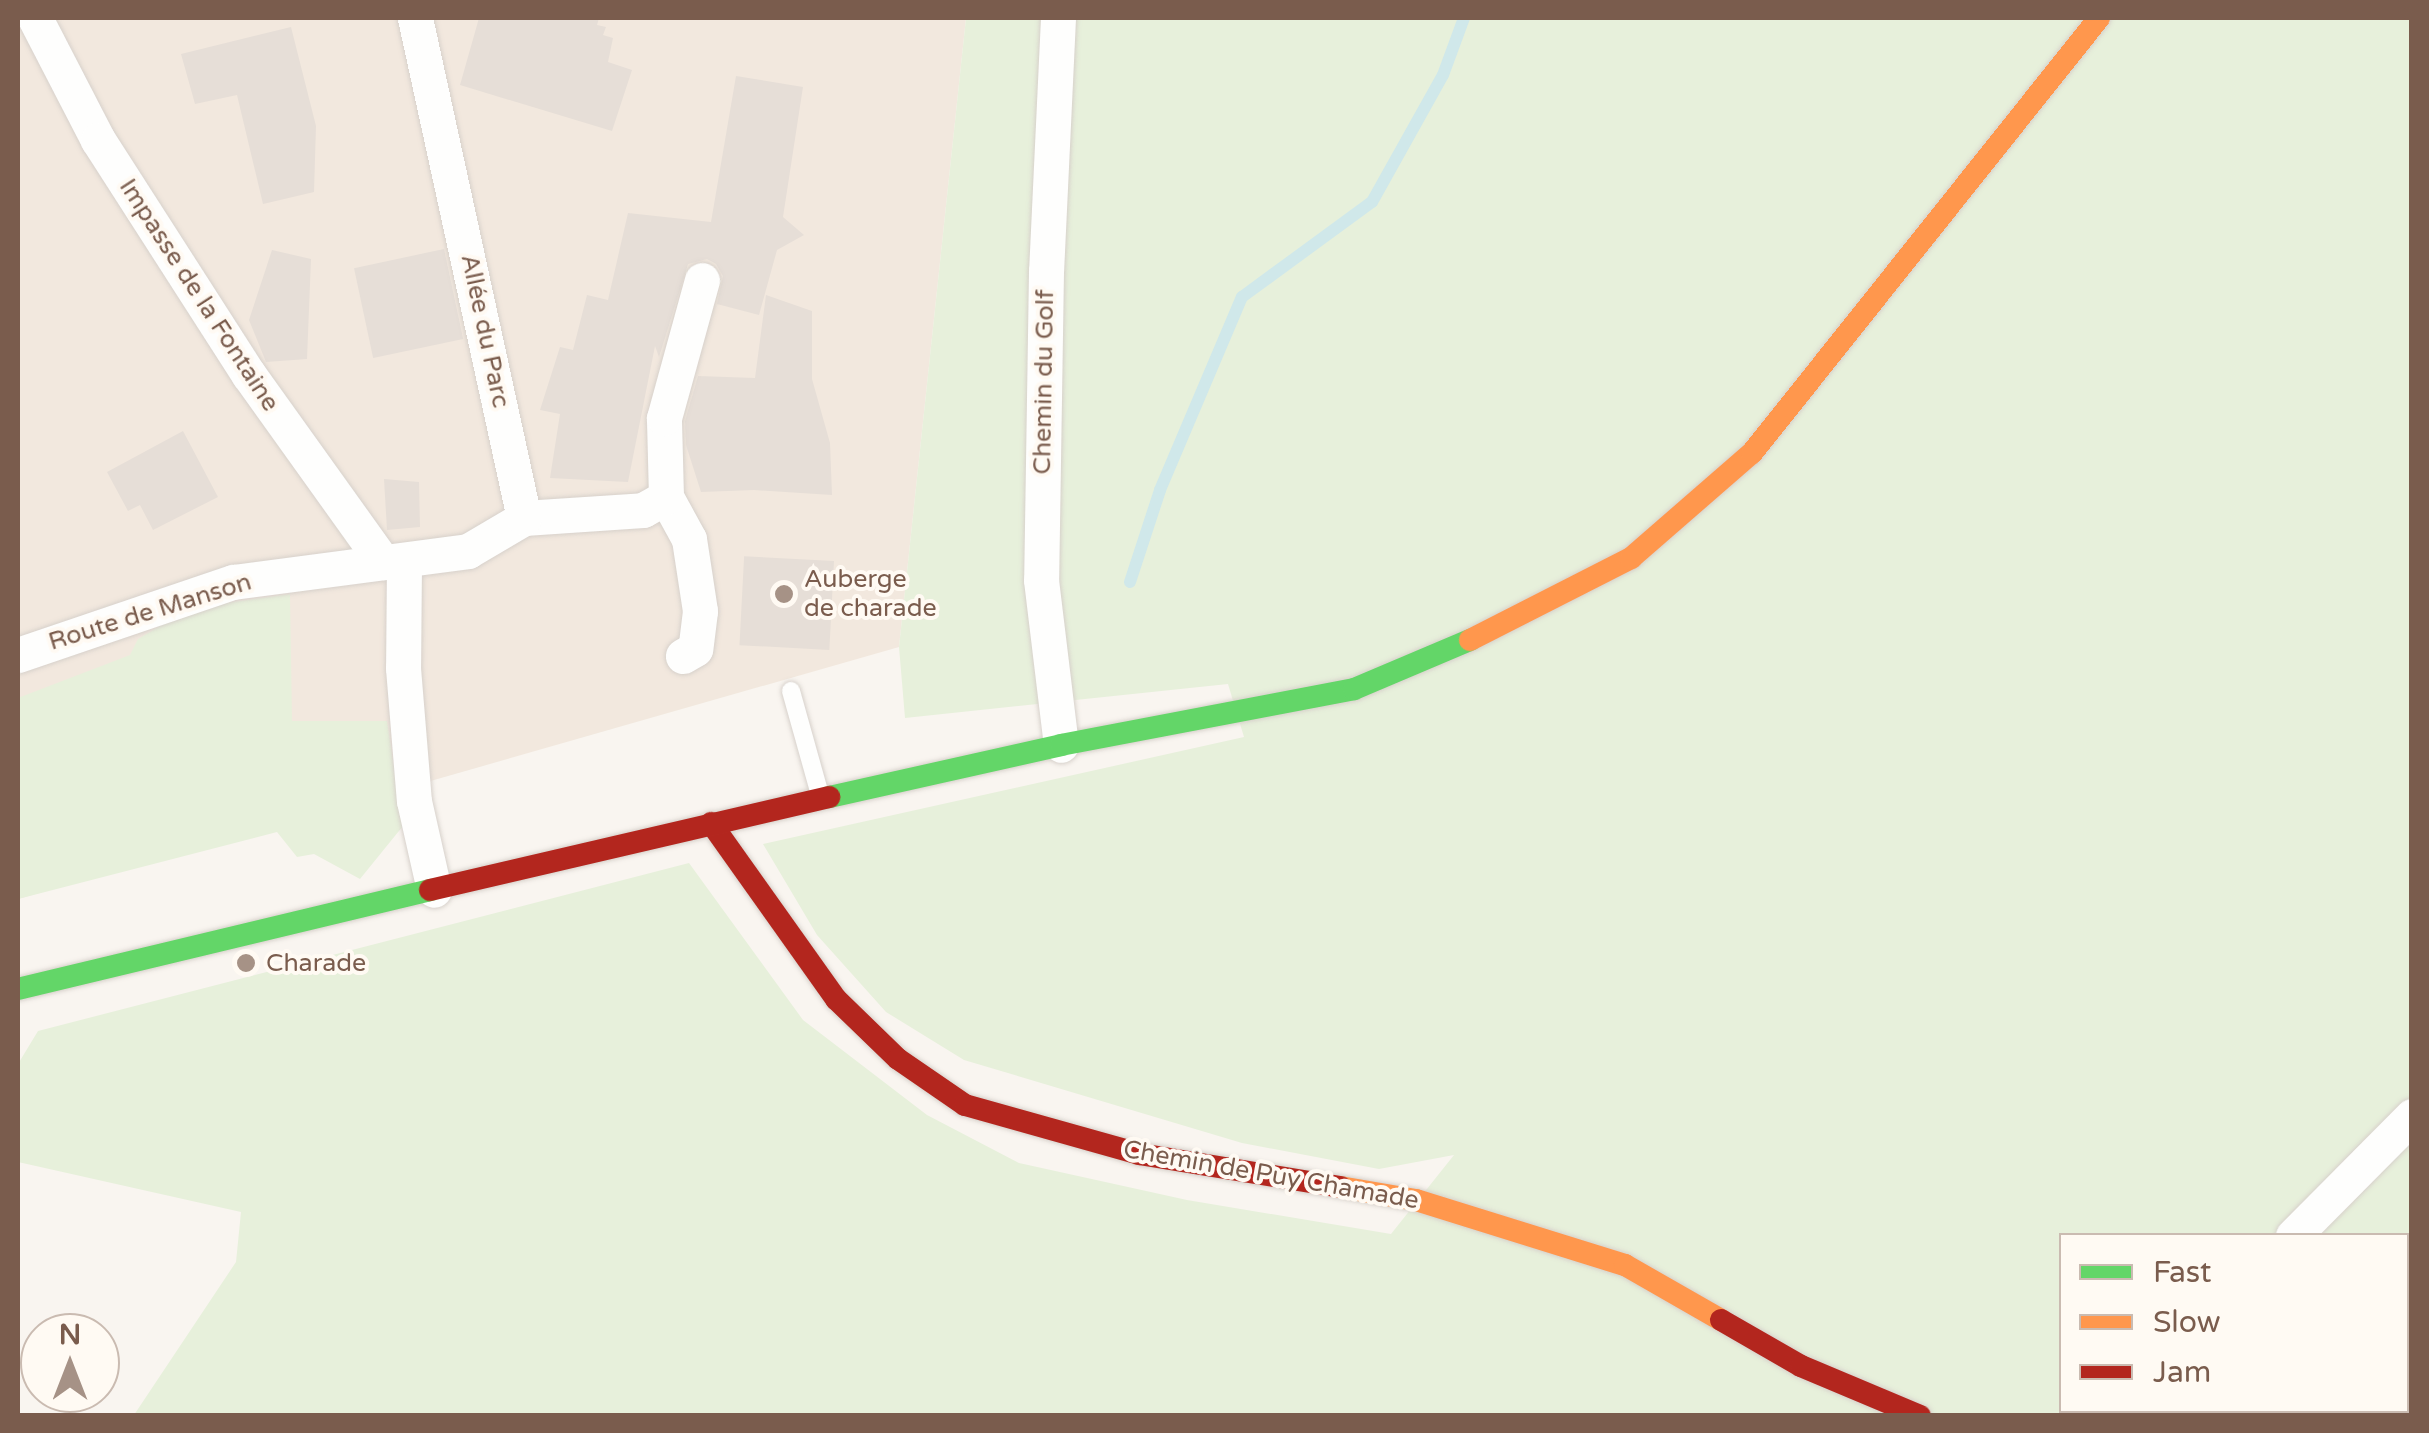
<!DOCTYPE html>
<meta charset="utf-8">
<style>
body{margin:0}
#map{position:relative;width:2429px;height:1433px;overflow:hidden;background:#f9f5f0;font-family:"Varela Round",sans-serif}
div>[style]{position:absolute}
.residential>*{inset:0;background:#f2e8de}
.green>*{inset:0;background:#e7f0db}
.stream>*{height:12px;margin:-6px;padding:0 6px;transform-origin:6px;border-radius:6px;background:#d0e8ea}
.building>*{inset:0;background:#e6ded7;transform-origin:0 0}
.roads{filter:drop-shadow(0 0 2px #d7d1cb) drop-shadow(0 0 2px #d7d1cb)}
.lane>*{height:18px;margin:-9px;padding:0 9px;transform-origin:9px;border-radius:9px;background:#fefefd}
.street>*{height:35px;margin:-17.5px;padding:0 17.5px;transform-origin:17.5px;border-radius:17.5px;background:#fefefd}
.fast>*{height:22px;margin:-11px;padding:0 11px;transform-origin:11px;border-radius:11px;background:#63d668}
.slow>*{height:22px;margin:-11px;padding:0 11px;transform-origin:11px;border-radius:11px;background:#ff974d}
.jam>*{height:22px;margin:-11px;padding:0 11px;transform-origin:11px;border-radius:11px;background:#b3261e}
.dots>*{width:28px;height:28px;translate:-50% -50%;box-sizing:border-box;border:5px solid #fffaf3;border-radius:50%}
span{translate:-50% -50%;white-space:nowrap;text-align:center;line-height:1.15;-webkit-text-stroke:8px #fffaf3;paint-order:stroke}
.street-label{font-size:25px;color:#7a5c4d}
.poi-label{font-size:25px;color:#7a5c4d}
.left{translate:0 -50%;text-align:left}
.frame{position:absolute;inset:0;border:20px solid #7a5c4d;pointer-events:none}
.legend{position:absolute;left:2059px;top:1233px;width:350px;height:180px;box-sizing:border-box;background:#fffaf3;border:2px solid #cabbb1;margin:0;padding:12px 18px;list-style:none;font-size:30px;color:#7a5c4d}
.legend li{display:flex;align-items:center;gap:20px;height:50px}
.legend b{width:50px;border:2px solid #cabbb1}
.north{position:absolute;left:20px;top:1313px;width:100px;height:100px;box-sizing:border-box;background:#fffaf3;border:2px solid #cabbb1;border-radius:50%;rotate:0deg;font-size:28px;font-weight:700;line-height:40px;text-align:center;color:#7a5c4d}
.north::after{content:'';display:block;margin:auto;width:35px;height:45px;background:#a69286;clip-path:polygon(50% 0,100% 100%,50% 72%,0 100%)}
</style>
<div id="map">
<div class="residential">
<i style="clip-path:polygon(18px 18px,966px 18px,899px 647px,18px 899px)"></i>
</div>
<div class="green">
<i style="clip-path:polygon(evenodd,966px 18px,2411px 18px,2411px 1415px,134px 1415px,236px 1262px,241px 1212px,18px 1162px,18px 1064px,38px 1031px,689px 863px,803px 1020px,927px 1115px,1019px 1163px,1187px 1200px,1391px 1234px,1454px 1155px,1379px 1169px,1242px 1143px,964px 1060px,886px 1012px,817px 935px,763px 844px,1244px 737px,1228px 684px,905px 718px,899px 647px,966px 18px,2062px 1236px,2406px 1236px,2406px 1410px,2062px 1410px,2062px 1236px)"></i>
<i style="clip-path:polygon(290px 594px,292px 721px,387px 721px,403px 826px,360px 879px,314px 854px,297px 857px,277px 832px,18px 899px,18px 698px,130px 655px,138px 639px,191px 608px)"></i>
</div>
<div class="stream">
<i style="left:1130px;top:582px;width:97px;rotate:-71.9deg"></i>
<i style="left:1160px;top:490px;width:210px;rotate:-67deg"></i>
<i style="left:1242px;top:297px;width:161px;rotate:-36.2deg"></i>
<i style="left:1372px;top:202px;width:145px;rotate:-60.8deg"></i>
<i style="left:1443px;top:75px;width:61px;rotate:-69.8deg"></i>
</div>
<div class="building">
<i style="clip-path:polygon(479px 18px,599px 18px,597px 25px,606px 27px,603px 35px,613px 38px,608px 62px,632px 70px,612px 131px,460px 85px)"></i>
<i style="clip-path:polygon(291px 27px,316px 126px,314px 192px,263px 204px,237px 95px,195px 104px,181px 54px)"></i>
<i style="clip-path:polygon(736px 76px,803px 87px,783px 217px,804px 235px,777px 250px,759px 315px,717px 304px,723px 276px,716px 264px,707px 259px,688px 264px,659px 357px,655px 346px,628px 482px,550px 478px,560px 414px,540px 410px,560px 347px,573px 350px,587px 295px,608px 300px,628px 213px,711px 222px)"></i>
<i style="left:444px;top:249px;width:92px;height:92px;rotate:78deg"></i>
<i style="clip-path:polygon(272px 250px,311px 259px,307px 359px,266px 362px,249px 320px)"></i>
<i style="clip-path:polygon(766px 295px,812px 311px,812px 379px,830px 443px,832px 495px,754px 490px,701px 492px,686px 445px,685px 421px,698px 376px,755px 378px)"></i>
<i style="clip-path:polygon(183px 431px,218px 497px,153px 530px,140px 505px,128px 511px,107px 472px)"></i>
<i style="clip-path:polygon(384px 479px,419px 482px,420px 527px,387px 530px)"></i>
<i style="left:834px;top:561px;width:89px;height:90px;rotate:93deg"></i>
</div>
<div class="roads">
<div class="lane">
<i style="left:791px;top:691px;width:108px;rotate:74.4deg"></i>
</div>
<div class="street">
<i style="left:35px;top:18px;width:137px;rotate:62.7deg"></i>
<i style="left:98px;top:140px;width:279px;rotate:57.3deg"></i>
<i style="left:249px;top:375px;width:230px;rotate:54.4deg"></i>
<i style="left:1058px;top:18px;width:253px;rotate:92.7deg"></i>
<i style="left:1046px;top:271px;width:309px;rotate:90.9deg"></i>
<i style="left:1041px;top:580px;width:166px;rotate:83.1deg"></i>
<i style="left:666px;top:497px;width:48px;rotate:61.3deg"></i>
<i style="left:689px;top:539px;width:73px;rotate:81.3deg"></i>
<i style="left:700px;top:611px;width:38px;rotate:97deg"></i>
<i style="left:695px;top:649px;width:14px;rotate:150deg"></i>
<i style="left:524px;top:518px;width:119px;rotate:-3.8deg"></i>
<i style="left:643px;top:510px;width:26px;rotate:-29deg"></i>
<i style="left:666px;top:497px;width:79px;rotate:-91.5deg"></i>
<i style="left:664px;top:418px;width:143px;rotate:-74.6deg"></i>
<i style="left:404px;top:562px;width:106px;rotate:90.5deg"></i>
<i style="left:403px;top:668px;width:133px;rotate:85.3deg"></i>
<i style="left:414px;top:801px;width:91px;rotate:77.3deg"></i>
<i style="left:18px;top:655px;width:227px;rotate:-18.8deg"></i>
<i style="left:233px;top:582px;width:237px;rotate:-7.5deg"></i>
<i style="left:468px;top:551px;width:65px;rotate:-30.5deg"></i>
<i style="left:524px;top:518px;width:512px;rotate:-102.3deg"></i>
<i style="left:2293px;top:1236px;width:169px;rotate:-45.2deg"></i>
<i style="left:2115px;top:1416px;width:8px;rotate:-50deg"></i>
</div>
<div class="fast">
<i style="left:829px;top:797px;width:238px;rotate:-12.6deg"></i>
<i style="left:1061px;top:745px;width:298px;rotate:-10.8deg"></i>
<i style="left:1354px;top:689px;width:126px;rotate:-22.9deg"></i>
<i style="left:18px;top:989px;width:424px;rotate:-13.5deg"></i>
</div>
<div class="slow">
<i style="left:1470px;top:640px;width:181px;rotate:-27deg"></i>
<i style="left:1631px;top:558px;width:160px;rotate:-41deg"></i>
<i style="left:1752px;top:453px;width:556px;rotate:-51.42deg"></i>
<i style="left:1340px;top:1187px;width:77px;rotate:9.7deg"></i>
<i style="left:1416px;top:1200px;width:219px;rotate:17.3deg"></i>
<i style="left:1625px;top:1265px;width:111px;rotate:29.8deg"></i>
</div>
<div class="jam">
<i style="left:711px;top:823px;width:216px;rotate:54.6deg"></i>
<i style="left:836px;top:999px;width:86px;rotate:44.1deg"></i>
<i style="left:898px;top:1059px;width:81px;rotate:34.5deg"></i>
<i style="left:965px;top:1105px;width:181px;rotate:15.7deg"></i>
<i style="left:1139px;top:1154px;width:204px;rotate:9.3deg"></i>
<i style="left:430px;top:890px;width:410px;rotate:-13.1deg"></i>
<i style="left:1721px;top:1320px;width:92px;rotate:29.9deg"></i>
<i style="left:1801px;top:1366px;width:129px;rotate:22.8deg"></i>
</div>
</div>
<div class="dots">
<i style="left:784px;top:594px;background:#a69286"></i>
<i style="left:246px;top:963px;background:#a69286"></i>
</div>
<div class="street-label">
<span style="left:199px;top:295px;rotate:57deg">Impasse de la Fontaine</span>
<span style="left:485px;top:331px;rotate:78deg">Allée du Parc</span>
<span style="left:1044px;top:382px;rotate:-89deg">Chemin du Golf</span>
<span style="left:150px;top:612px;rotate:-17deg">Route de Manson</span>
<span style="left:1271px;top:1175px;rotate:10deg">Chemin de Puy Chamade</span>
</div>
<div class="poi-label">
<span class="left" style="left:804px;top:594px">Auberge<br>de charade</span>
<span class="left" style="left:266px;top:963px">Charade</span>
</div>
<div class="frame"></div>
<ul class="legend">
<li><b style="height:12px;background:#63d668"></b>Fast</li>
<li><b style="height:12px;background:#ff974d"></b>Slow</li>
<li><b style="height:12px;background:#b3261e"></b>Jam</li>
</ul>
<div class="north">N</div>
</div>
